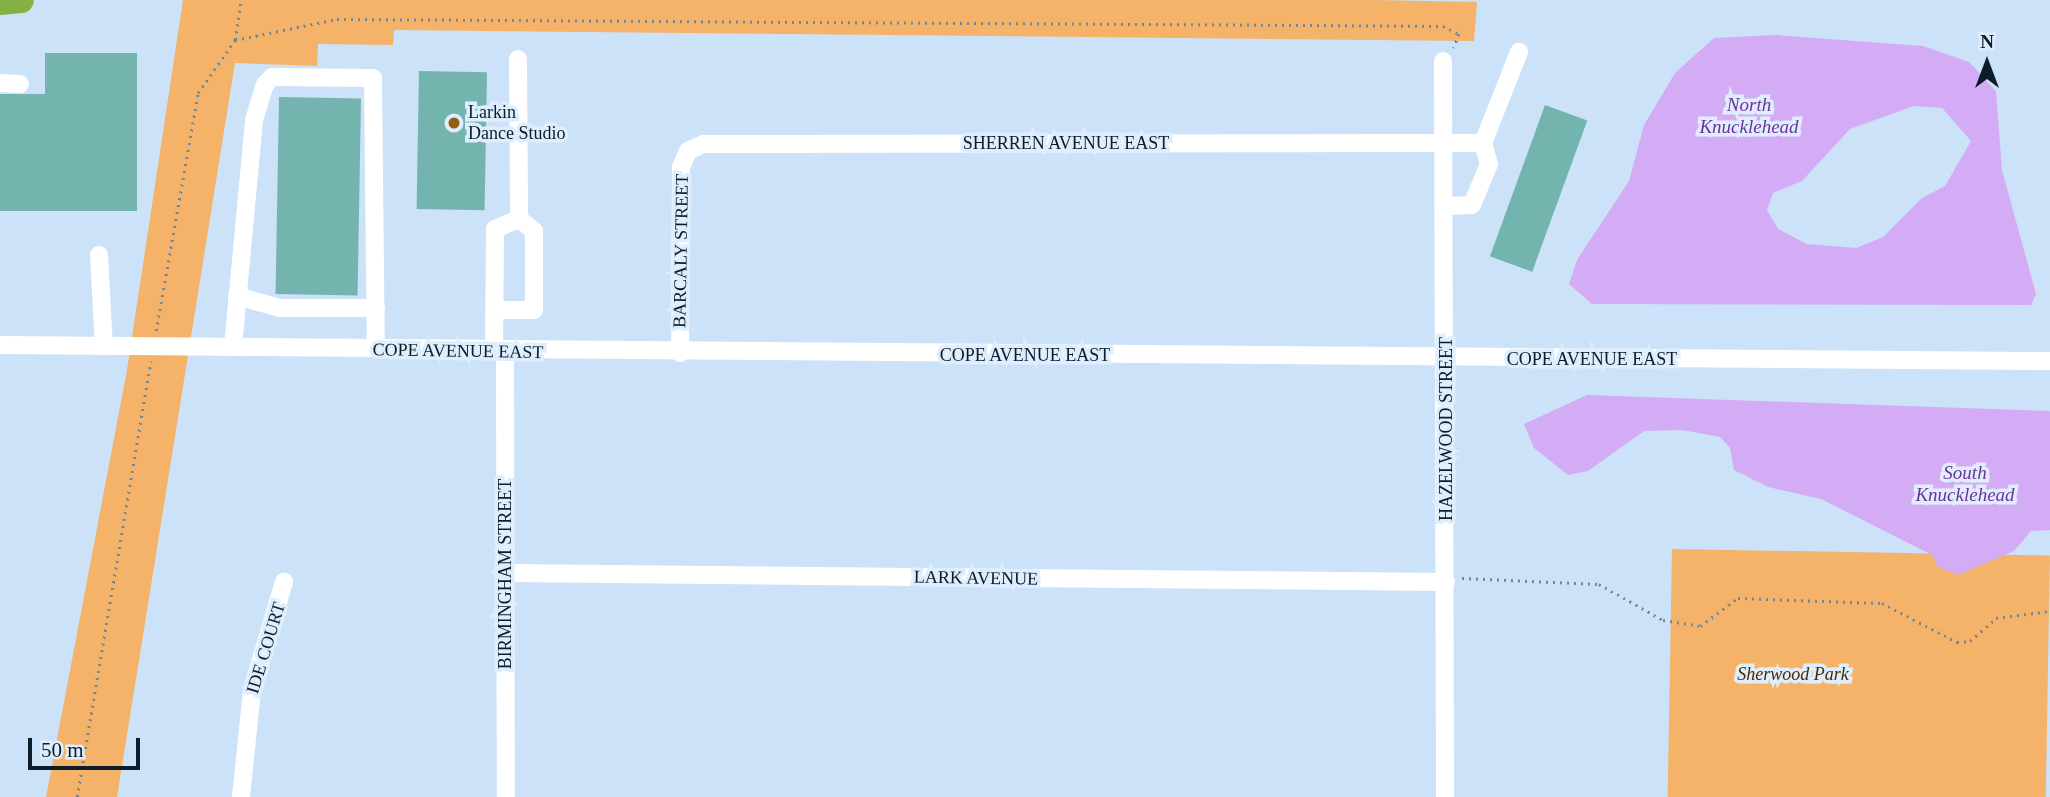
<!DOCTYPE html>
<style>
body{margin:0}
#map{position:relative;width:2050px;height:797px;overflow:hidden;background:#cbe2f9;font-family:Georgia,serif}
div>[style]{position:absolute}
.green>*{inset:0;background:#f4b368;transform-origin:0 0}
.water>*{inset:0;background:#d3acf5}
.building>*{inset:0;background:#74b4ae;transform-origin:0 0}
.path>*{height:2.5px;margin-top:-1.25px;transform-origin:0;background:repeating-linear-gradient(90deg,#738799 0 2px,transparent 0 7px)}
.minor>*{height:18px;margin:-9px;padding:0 9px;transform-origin:9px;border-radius:9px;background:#fff}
.highway>*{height:26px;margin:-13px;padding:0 13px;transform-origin:13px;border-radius:13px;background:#85b144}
.dots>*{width:19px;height:19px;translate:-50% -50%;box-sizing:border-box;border:4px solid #dfeefd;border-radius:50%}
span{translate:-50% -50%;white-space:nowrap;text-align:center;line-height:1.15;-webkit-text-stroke:7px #dfeefd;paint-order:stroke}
.poi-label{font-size:18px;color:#0d1c29}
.left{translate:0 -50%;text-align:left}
.street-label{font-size:18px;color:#0d1c29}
.park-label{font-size:18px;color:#482b04;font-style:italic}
.water-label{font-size:19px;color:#6f319a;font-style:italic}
.north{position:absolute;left:1952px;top:28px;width:70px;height:70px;-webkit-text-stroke:5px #dfeefd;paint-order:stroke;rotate:0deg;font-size:19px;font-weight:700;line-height:28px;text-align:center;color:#0d1c29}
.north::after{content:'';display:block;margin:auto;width:24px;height:32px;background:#0d1c29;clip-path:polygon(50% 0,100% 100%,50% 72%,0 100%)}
.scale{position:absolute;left:28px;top:738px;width:112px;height:32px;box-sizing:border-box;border:4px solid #0d1c29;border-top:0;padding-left:9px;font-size:21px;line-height:24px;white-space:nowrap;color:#0d1c29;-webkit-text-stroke:5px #dfeefd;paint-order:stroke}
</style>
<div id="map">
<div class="green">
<i style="clip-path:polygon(183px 0,1374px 0,1477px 2px,1474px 41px,394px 30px,393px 45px,318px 44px,317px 66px,235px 63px,117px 797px,46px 797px,127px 370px)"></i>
<i style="left:1672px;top:549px;width:378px;height:248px;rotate:1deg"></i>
</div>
<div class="water">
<i style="clip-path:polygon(evenodd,1775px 35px,1923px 46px,1969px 62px,1996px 91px,2002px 170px,2036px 294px,2031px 305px,1592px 304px,1569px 284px,1577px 260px,1629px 181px,1644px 125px,1675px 73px,1714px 38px,1775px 35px,1914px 106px,1942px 108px,1971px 141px,1945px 186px,1922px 198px,1883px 237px,1856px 248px,1807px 244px,1778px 229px,1767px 210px,1773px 193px,1802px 181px,1850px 129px,1914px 106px)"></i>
<i style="clip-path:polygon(1587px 395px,2050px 411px,2050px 530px,2031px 531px,2014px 551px,1958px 575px,1938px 567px,1932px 555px,1821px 499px,1768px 487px,1734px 470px,1730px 448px,1720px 437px,1682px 430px,1644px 431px,1588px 471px,1568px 475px,1534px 448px,1524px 424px)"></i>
</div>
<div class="building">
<i style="clip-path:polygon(45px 53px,137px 53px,137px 211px,0 211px,0 94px,45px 94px)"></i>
<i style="left:419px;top:71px;width:68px;height:138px;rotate:1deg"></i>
<i style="left:279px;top:97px;width:82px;height:197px;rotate:1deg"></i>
<i style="left:1545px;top:105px;width:45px;height:161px;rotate:20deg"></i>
</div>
<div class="path">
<i style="left:235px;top:40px;width:104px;rotate:-11.6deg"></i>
<i style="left:337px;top:19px;width:1106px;rotate:0.36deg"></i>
<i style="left:1443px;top:26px;width:18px;rotate:27deg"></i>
<i style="left:1459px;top:34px;width:15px;rotate:110deg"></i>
<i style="left:156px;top:331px;width:242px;rotate:-80deg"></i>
<i style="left:198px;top:93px;width:65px;rotate:-55.1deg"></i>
<i style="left:235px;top:40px;width:40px;rotate:-81.5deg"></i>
<i style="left:1462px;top:578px;width:137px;rotate:2.5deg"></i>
<i style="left:1599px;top:584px;width:73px;rotate:29.4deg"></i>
<i style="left:1663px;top:620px;width:37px;rotate:9deg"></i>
<i style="left:1700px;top:626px;width:47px;rotate:-36.4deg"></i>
<i style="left:1738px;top:598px;width:144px;rotate:2deg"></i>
<i style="left:1882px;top:603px;width:85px;rotate:27.5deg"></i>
<i style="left:1957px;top:642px;width:13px;rotate:-4deg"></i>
<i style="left:1970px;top:641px;width:35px;rotate:-41deg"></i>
<i style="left:1996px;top:618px;width:54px;rotate:-7.4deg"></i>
<i style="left:77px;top:797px;width:442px;rotate:-80.4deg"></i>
</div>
<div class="minor">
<i style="left:518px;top:59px;width:160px;rotate:89.6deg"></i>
<i style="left:1443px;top:61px;width:736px;rotate:89.84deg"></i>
<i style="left:0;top:83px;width:20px;rotate:3deg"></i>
<i style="left:1446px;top:206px;width:26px;rotate:-2deg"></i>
<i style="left:1472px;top:205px;width:44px;rotate:-67.5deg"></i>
<i style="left:1489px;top:164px;width:22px;rotate:-106deg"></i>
<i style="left:1483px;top:143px;width:98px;rotate:-68.4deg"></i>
<i style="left:99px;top:255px;width:91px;rotate:86.9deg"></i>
<i style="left:237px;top:296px;width:45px;rotate:15.6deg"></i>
<i style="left:280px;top:308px;width:96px"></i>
<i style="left:495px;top:310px;width:39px"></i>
<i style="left:534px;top:310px;width:79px;rotate:-90deg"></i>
<i style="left:534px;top:231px;width:19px;rotate:-141deg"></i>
<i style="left:0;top:345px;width:2050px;rotate:0.45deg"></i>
<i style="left:233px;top:347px;width:228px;rotate:-84.7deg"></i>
<i style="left:254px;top:120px;width:37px;rotate:-73deg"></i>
<i style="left:265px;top:85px;width:11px;rotate:-49deg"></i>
<i style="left:272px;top:77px;width:101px;rotate:0.6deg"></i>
<i style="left:373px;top:78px;width:271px;rotate:89.4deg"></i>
<i style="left:494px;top:351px;width:122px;rotate:-89.5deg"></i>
<i style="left:495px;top:229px;width:26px;rotate:-23deg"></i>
<i style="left:505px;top:352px;width:445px;rotate:89.9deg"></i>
<i style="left:680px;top:353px;width:186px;rotate:-89.7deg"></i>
<i style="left:681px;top:167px;width:17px;rotate:-66deg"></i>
<i style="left:688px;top:151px;width:17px;rotate:-25deg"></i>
<i style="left:703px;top:144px;width:780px;rotate:-0.07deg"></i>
<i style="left:505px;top:573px;width:941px;rotate:0.55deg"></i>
<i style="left:241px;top:797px;width:108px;rotate:-84.1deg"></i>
<i style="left:252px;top:690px;width:113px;rotate:-73.5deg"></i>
</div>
<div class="highway">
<i style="left:0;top:2px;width:21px;rotate:-5deg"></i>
</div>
<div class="dots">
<i style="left:454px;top:123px;background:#935d13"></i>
</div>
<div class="poi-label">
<span class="left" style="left:468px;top:123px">Larkin<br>Dance Studio</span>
</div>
<div class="street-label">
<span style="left:1066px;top:143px">SHERREN AVENUE EAST</span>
<span style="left:681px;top:251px;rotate:-89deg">BARCALY STREET</span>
<span style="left:458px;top:351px;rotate:1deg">COPE AVENUE EAST</span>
<span style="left:1025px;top:355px">COPE AVENUE EAST</span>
<span style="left:1592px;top:359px">COPE AVENUE EAST</span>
<span style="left:1446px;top:429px;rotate:-90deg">HAZELWOOD STREET</span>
<span style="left:505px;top:574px;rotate:-90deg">BIRMINGHAM STREET</span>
<span style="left:976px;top:578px;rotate:1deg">LARK AVENUE</span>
<span style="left:266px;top:648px;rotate:-73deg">IDE COURT</span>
</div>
<div class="park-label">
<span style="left:1793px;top:674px">Sherwood Park</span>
</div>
<div class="water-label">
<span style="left:1749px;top:116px">North<br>Knucklehead</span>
<span style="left:1965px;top:484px">South<br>Knucklehead</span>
</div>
<div class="north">N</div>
<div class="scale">50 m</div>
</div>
